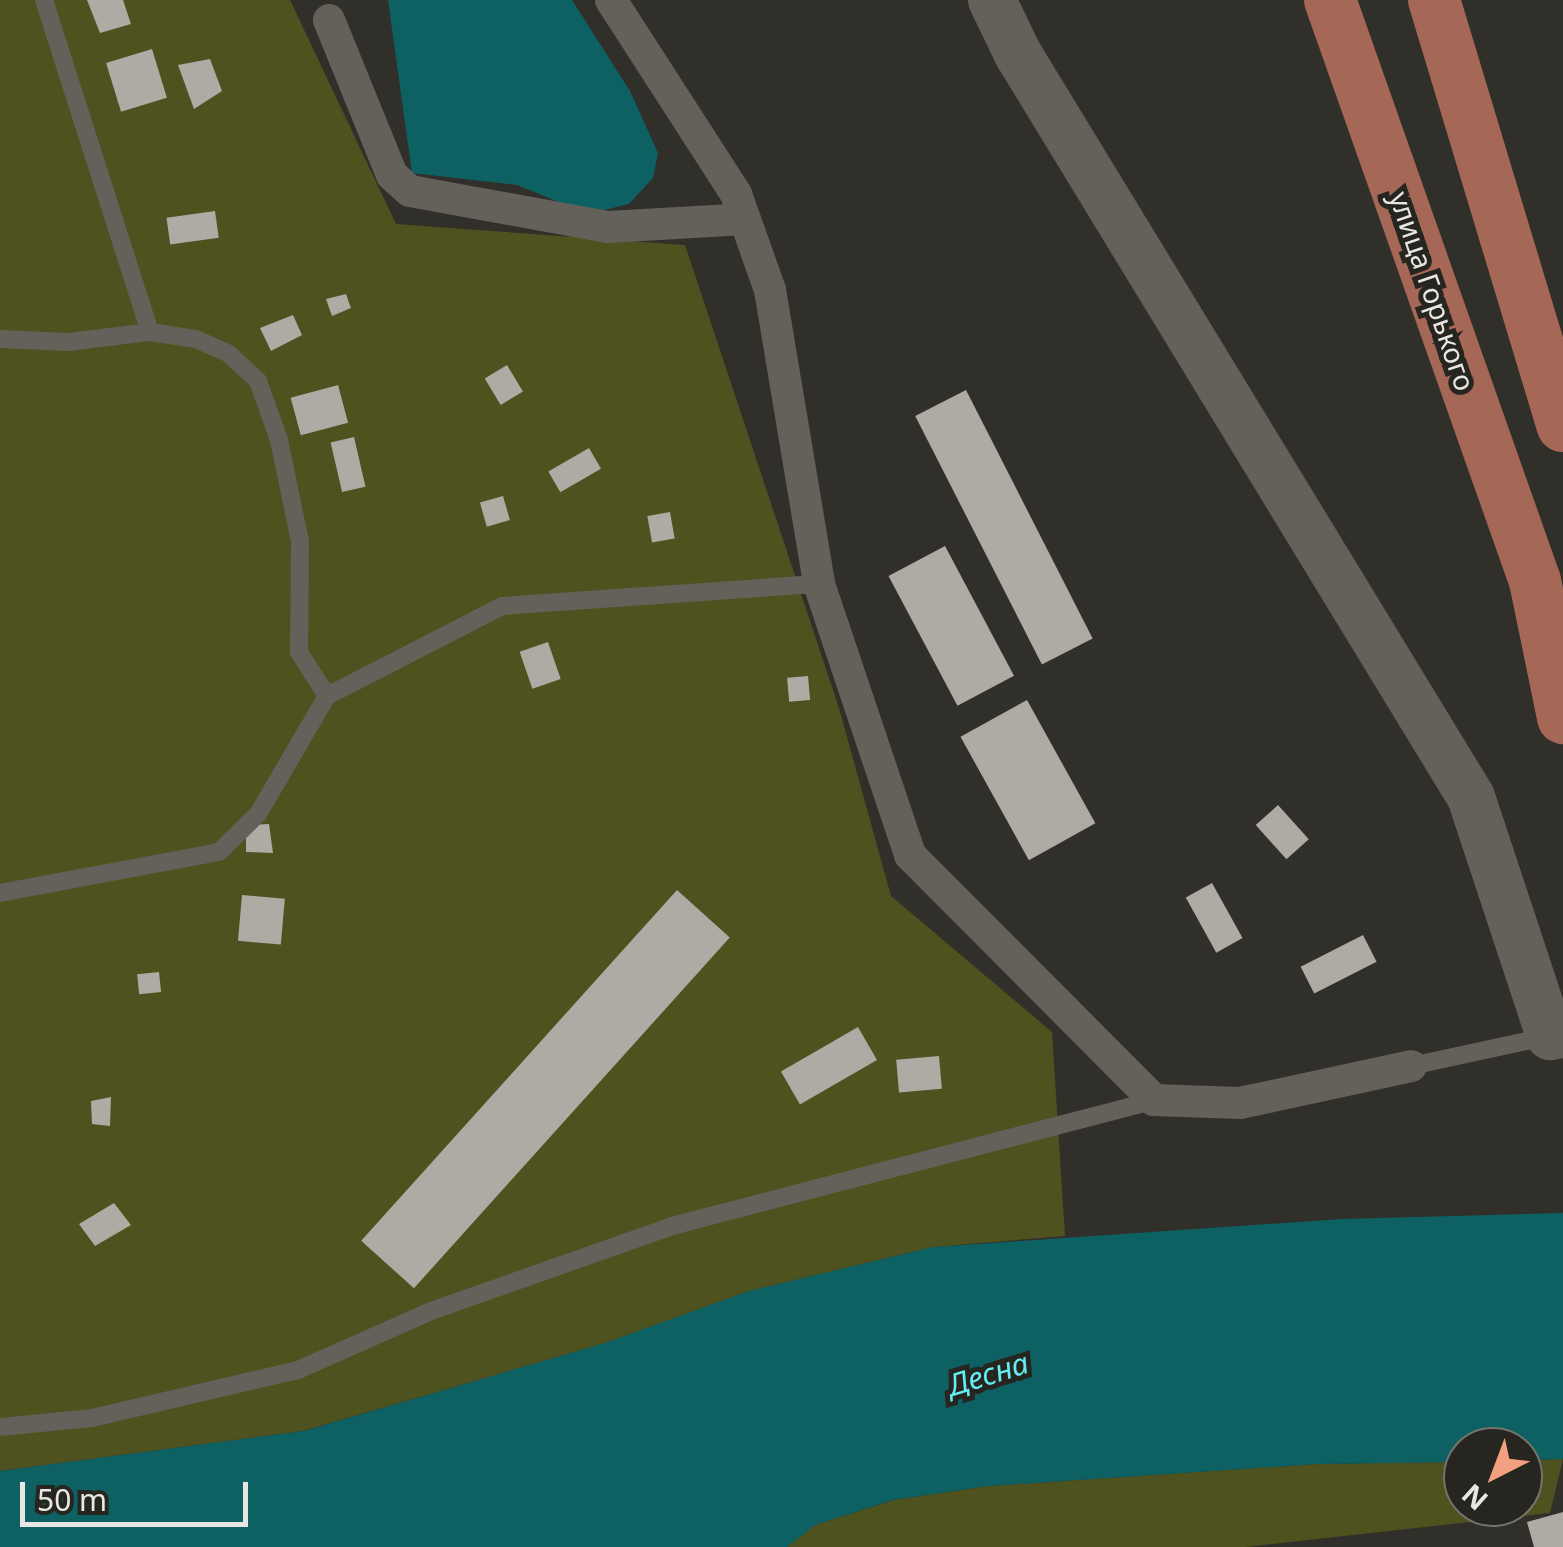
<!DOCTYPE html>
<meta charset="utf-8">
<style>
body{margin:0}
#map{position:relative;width:1563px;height:1547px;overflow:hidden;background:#312f29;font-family:"Noto Sans",sans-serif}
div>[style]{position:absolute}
.green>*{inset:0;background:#4e521f}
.water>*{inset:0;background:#0d6163}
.building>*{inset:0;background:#adaba4;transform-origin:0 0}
.lane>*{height:18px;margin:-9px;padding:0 9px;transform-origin:9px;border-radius:9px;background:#63615a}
.street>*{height:32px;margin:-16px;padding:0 16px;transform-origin:16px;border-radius:16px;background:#63615a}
.secondary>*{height:48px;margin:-24px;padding:0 24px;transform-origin:24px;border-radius:24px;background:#63615a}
.primary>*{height:52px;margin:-26px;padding:0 26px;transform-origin:26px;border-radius:26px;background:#a56856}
span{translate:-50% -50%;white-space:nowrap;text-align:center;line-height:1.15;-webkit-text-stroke:10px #27251f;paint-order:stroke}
.street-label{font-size:28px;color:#e9e7e3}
.water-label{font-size:30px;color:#61eff1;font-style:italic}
.north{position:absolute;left:1443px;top:1427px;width:100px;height:100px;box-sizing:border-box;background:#27251f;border:2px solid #75736d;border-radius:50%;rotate:222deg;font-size:28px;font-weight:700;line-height:40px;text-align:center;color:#e9e7e3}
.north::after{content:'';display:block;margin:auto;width:35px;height:45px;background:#f2a07f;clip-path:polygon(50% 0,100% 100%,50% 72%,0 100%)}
.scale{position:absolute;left:20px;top:1482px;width:228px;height:45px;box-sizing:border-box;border:5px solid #e9e7e3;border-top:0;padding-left:12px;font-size:30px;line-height:35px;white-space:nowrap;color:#e9e7e3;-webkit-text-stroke:8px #27251f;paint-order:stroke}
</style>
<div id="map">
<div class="green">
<i style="clip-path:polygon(0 0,290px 0,396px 224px,685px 245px,839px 708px,891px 896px,1052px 1032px,1065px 1236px,933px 1247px,749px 1291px,605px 1343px,303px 1431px,0 1471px)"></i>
<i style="clip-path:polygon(1563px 1459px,1550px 1513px,1246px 1547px,787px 1547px,815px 1525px,894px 1500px,988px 1486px,1318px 1464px,1463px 1462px,1463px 1507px,1523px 1507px,1523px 1460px)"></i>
</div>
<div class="water">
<i style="clip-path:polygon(388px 0,572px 0,630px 91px,658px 153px,653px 178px,629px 204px,588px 214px,517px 185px,412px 173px)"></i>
<i style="clip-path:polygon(1563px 1213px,1563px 1459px,1523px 1460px,1523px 1447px,1463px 1447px,1463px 1462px,1318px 1464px,988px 1486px,893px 1500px,815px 1525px,787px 1547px,0 1547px,0 1471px,304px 1431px,605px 1343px,749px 1291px,933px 1247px,1342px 1219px)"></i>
</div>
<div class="building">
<i style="clip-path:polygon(87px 0,123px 0,131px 24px,100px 33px)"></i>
<i style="left:152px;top:49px;width:51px;height:48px;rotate:73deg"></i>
<i style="clip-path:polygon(210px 59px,222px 91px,194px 109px,178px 65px)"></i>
<i style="left:215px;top:211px;width:27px;height:49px;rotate:82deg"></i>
<i style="clip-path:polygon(346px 294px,351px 308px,332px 316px,326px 299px)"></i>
<i style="clip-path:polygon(293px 315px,302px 335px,271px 351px,260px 328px)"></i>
<i style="left:507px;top:365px;width:31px;height:26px;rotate:59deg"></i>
<i style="left:338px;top:385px;width:39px;height:49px;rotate:75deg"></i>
<i style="left:966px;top:390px;width:279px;height:57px;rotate:63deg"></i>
<i style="left:354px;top:437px;width:51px;height:24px;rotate:77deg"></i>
<i style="left:589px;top:448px;width:24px;height:47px;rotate:60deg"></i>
<i style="left:503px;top:496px;width:25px;height:24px;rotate:74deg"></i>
<i style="left:670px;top:512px;width:27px;height:23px;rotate:80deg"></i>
<i style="left:945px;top:546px;width:147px;height:64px;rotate:62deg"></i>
<i style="left:548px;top:642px;width:39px;height:30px;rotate:71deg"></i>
<i style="left:808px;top:676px;width:24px;height:21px;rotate:85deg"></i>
<i style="left:1027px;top:700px;width:141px;height:76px;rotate:61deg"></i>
<i style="left:1278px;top:805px;width:46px;height:30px;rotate:48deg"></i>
<i style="clip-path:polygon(269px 824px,273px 853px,246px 852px,246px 825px)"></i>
<i style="left:1212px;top:883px;width:63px;height:30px;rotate:61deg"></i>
<i style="left:677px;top:890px;width:71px;height:472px;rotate:42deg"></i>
<i style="left:242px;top:895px;width:43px;height:46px;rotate:5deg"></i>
<i style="left:1363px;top:935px;width:30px;height:70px;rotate:63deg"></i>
<i style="left:159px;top:972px;width:20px;height:22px;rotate:84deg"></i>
<i style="left:858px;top:1027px;width:38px;height:89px;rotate:60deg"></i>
<i style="left:939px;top:1056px;width:33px;height:43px;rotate:85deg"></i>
<i style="clip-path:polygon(111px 1097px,110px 1126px,92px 1124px,91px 1101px)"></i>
<i style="clip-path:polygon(114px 1203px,131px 1225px,95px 1246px,79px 1224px)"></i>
<i style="clip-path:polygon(1563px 1512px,1563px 1547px,1534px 1547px,1527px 1522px)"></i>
</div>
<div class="lane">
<i style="left:44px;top:0;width:349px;rotate:72.3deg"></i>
<i style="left:0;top:339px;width:68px;rotate:2.5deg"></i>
<i style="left:68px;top:342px;width:83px;rotate:-7deg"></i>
<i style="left:150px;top:332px;width:47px;rotate:8.7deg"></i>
<i style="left:196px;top:339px;width:36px;rotate:24deg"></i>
<i style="left:229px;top:354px;width:40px;rotate:43deg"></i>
<i style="left:258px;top:381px;width:63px;rotate:70.4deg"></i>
<i style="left:279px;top:440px;width:103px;rotate:78.3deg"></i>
<i style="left:300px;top:541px;width:111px;rotate:90.5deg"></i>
<i style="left:299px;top:652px;width:52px;rotate:57.5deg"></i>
<i style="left:0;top:893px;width:223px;rotate:-10.6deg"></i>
<i style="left:219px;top:852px;width:54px;rotate:-44.3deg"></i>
<i style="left:258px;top:814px;width:137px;rotate:-59.7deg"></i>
<i style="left:327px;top:696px;width:197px;rotate:-27.2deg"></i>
<i style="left:502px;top:606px;width:318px;rotate:-4deg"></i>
<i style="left:1411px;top:1066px;width:142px;rotate:-12.2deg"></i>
<i style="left:0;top:1427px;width:92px;rotate:-5.6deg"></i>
<i style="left:92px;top:1418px;width:212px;rotate:-13.1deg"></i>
<i style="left:298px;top:1370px;width:145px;rotate:-23.9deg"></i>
<i style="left:431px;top:1311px;width:256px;rotate:-19.4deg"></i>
<i style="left:672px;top:1226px;width:498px;rotate:-14.6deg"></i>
</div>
<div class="street">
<i style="left:611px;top:0;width:231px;rotate:57.2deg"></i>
<i style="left:736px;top:194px;width:102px;rotate:70.5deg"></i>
<i style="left:770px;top:290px;width:298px;rotate:80.5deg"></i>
<i style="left:819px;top:584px;width:286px;rotate:71.4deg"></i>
<i style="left:910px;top:855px;width:346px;rotate:45.1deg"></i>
<i style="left:1154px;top:1100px;width:86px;rotate:2deg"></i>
<i style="left:1240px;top:1103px;width:175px;rotate:-12.2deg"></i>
<i style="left:329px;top:20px;width:167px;rotate:67.9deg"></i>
<i style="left:392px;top:175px;width:24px;rotate:42deg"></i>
<i style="left:410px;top:191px;width:201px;rotate:10.3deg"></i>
<i style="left:608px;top:227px;width:137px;rotate:-3.3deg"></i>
</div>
<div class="secondary">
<i style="left:992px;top:0;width:60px;rotate:64.3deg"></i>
<i style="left:1018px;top:54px;width:870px;rotate:58.63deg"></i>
<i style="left:1471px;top:797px;width:252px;rotate:71.7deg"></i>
<i style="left:1550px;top:1036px;width:13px;rotate:-9deg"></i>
</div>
<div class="primary">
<i style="left:1330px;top:0;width:616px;rotate:70.57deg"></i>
<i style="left:1535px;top:581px;width:140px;rotate:78.4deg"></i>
<i style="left:1434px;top:0;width:445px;rotate:73.2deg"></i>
</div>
<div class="street-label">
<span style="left:1433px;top:291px;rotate:71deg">улица Горького</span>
</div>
<div class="water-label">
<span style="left:988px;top:1374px;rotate:-17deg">Десна</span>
</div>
<div class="north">N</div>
<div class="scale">50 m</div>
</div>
